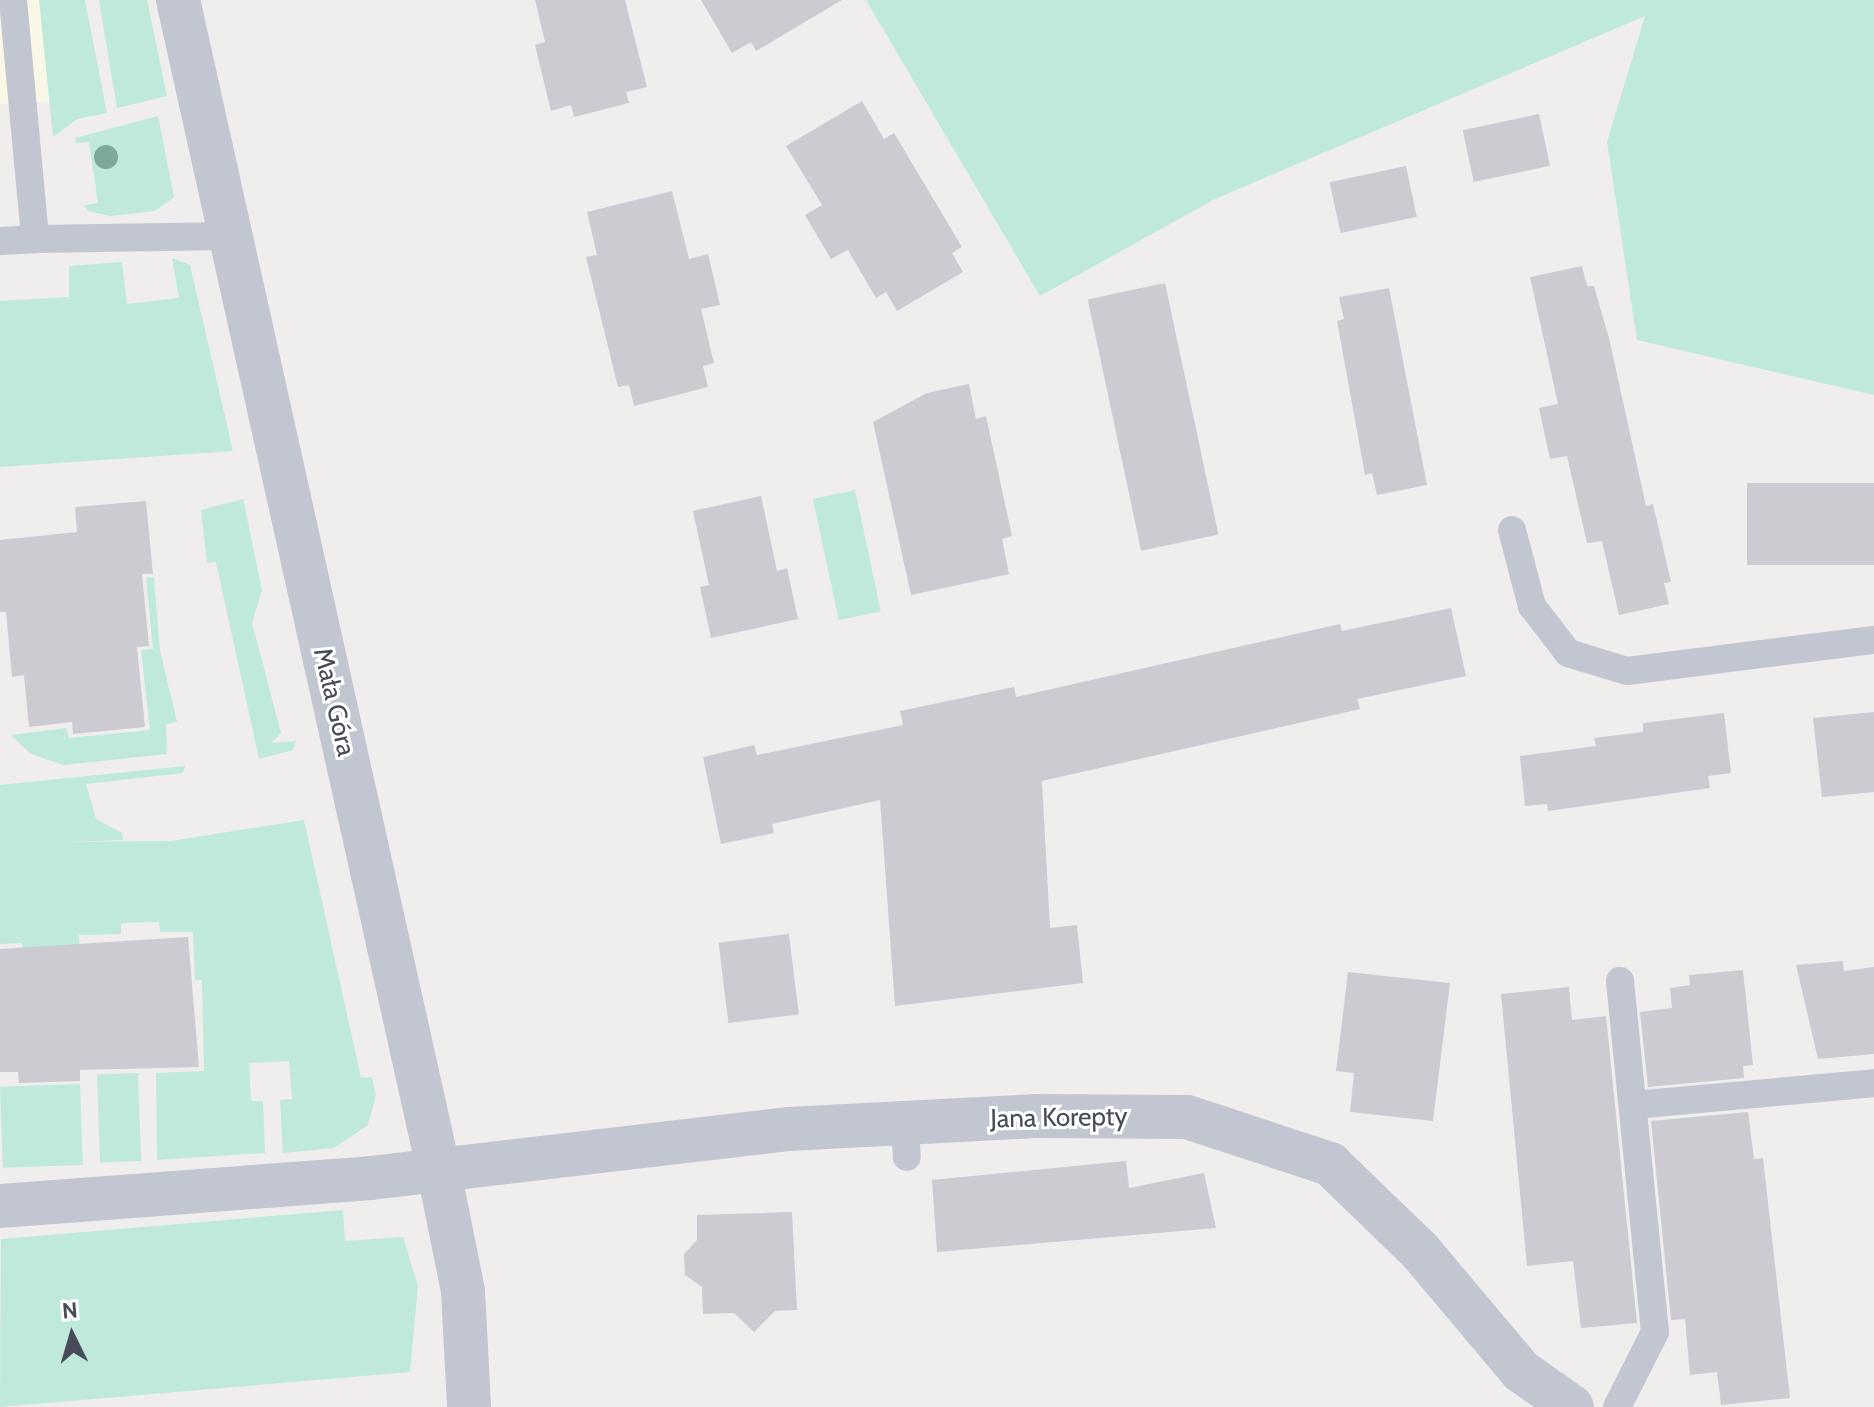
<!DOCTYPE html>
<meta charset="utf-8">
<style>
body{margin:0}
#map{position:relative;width:1874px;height:1407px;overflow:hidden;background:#efeeed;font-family:Cabin,sans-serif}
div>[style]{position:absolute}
.commercial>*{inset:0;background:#f9f8e7}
.green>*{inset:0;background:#bfe9da;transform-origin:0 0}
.building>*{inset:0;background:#cbcbd1;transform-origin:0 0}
.service>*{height:28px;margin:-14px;padding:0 14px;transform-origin:14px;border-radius:14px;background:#c2c6d1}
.minor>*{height:44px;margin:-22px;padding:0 22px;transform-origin:22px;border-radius:22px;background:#c2c6d1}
.tertiary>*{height:44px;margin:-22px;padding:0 22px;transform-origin:22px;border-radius:22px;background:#c2c6d1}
.trees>*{width:24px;height:24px;margin:-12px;border-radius:50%;background:#7da99d}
span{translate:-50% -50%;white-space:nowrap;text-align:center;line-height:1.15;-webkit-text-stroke:6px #fff;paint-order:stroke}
.street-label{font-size:26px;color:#474c58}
.north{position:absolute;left:32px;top:1295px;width:80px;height:80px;-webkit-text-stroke:6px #fff;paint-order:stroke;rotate:355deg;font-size:22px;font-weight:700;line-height:32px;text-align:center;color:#474c58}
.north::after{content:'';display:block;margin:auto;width:28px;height:36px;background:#474c58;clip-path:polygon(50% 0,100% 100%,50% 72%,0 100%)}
</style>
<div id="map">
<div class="commercial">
<i style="clip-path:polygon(0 0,67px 0,86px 100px,0 104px)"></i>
</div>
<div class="green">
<i style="clip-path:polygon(39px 0,85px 0,107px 113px,77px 119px,53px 137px)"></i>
<i style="clip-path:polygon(99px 0,147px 0,167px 96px,117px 108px)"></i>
<i style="clip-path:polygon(866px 0,1874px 0,1874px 395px,1637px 340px,1607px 142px,1645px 16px,1215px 199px,1040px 296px)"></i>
<i style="clip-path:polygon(158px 116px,174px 197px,155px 211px,110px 216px,88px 211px,84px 205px,98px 203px,89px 142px,76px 143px,75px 138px)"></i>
<i style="clip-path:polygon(172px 258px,190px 265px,233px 451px,0 467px,0 301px,69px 297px,69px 266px,122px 262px,127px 304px,179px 298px)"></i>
<i style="left:855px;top:490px;width:124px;height:43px;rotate:78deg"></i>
<i style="clip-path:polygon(243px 499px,262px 590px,252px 623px,281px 733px,271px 743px,296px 741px,293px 750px,259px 759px,216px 562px,207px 563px,201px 510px)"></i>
<i style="clip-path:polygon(154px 577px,160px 650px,177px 722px,166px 724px,167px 754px,63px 765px,31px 754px,11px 735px,66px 728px,69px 738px,150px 730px,141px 650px,153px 649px,146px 578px)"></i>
<i style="clip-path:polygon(185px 766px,183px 773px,86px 784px,96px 819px,122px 833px,123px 840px,65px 842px,171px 841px,304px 820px,361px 1078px,372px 1077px,376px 1095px,368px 1125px,334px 1148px,283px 1153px,280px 1100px,292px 1099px,289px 1061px,249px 1063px,251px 1101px,263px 1101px,265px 1153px,157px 1160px,156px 1073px,204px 1071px,202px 980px,195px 980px,193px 932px,160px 932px,159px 922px,121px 923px,121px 934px,79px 935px,80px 958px,23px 958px,22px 943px,0 944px,0 785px)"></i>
<i style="left:138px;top:1073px;width:88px;height:41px;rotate:88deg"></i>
<i style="left:80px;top:1084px;width:81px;height:80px;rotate:88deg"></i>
<i style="clip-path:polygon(343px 1210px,345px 1241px,403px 1237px,418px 1286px,410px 1372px,0 1407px,1px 1239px)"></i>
</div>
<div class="building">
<i style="clip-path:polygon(535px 0,625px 0,647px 87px,626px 92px,629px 103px,574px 117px,571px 105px,551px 111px,535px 45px,545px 42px)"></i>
<i style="clip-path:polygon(701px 0,842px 0,756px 51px,751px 42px,732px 53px)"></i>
<i style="clip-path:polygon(862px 101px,884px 139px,894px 133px,962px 247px,952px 253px,963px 272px,897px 311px,886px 292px,876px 298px,848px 250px,831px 259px,805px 215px,822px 205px,786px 146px)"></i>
<i style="left:1539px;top:114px;width:53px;height:78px;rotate:78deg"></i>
<i style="left:1406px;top:166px;width:52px;height:78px;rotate:78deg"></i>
<i style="clip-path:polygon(672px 191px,689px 259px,708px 254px,720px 305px,701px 309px,714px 363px,703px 366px,708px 387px,634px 406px,629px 385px,618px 387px,586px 257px,597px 255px,587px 212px)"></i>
<i style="clip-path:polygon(1582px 266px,1587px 286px,1594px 286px,1609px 338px,1646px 506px,1653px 504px,1671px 582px,1664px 583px,1669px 604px,1619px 615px,1602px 541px,1587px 543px,1567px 456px,1550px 459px,1539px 408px,1558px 404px,1530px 277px)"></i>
<i style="left:1165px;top:283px;width:257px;height:79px;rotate:78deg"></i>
<i style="clip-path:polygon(1389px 288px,1427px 485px,1377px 495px,1372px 473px,1365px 475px,1337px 321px,1344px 319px,1339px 297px)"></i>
<i style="clip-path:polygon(969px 384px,976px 419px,986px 416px,1012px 536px,1002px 539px,1009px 574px,911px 595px,873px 422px,927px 393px)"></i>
<i style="left:1874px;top:483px;width:82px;height:127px;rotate:90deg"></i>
<i style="clip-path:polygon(761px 496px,777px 571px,787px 568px,798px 619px,711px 638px,700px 587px,709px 585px,693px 511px)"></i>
<i style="clip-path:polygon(146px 501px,153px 574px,142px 574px,149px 646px,137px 647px,145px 727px,73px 734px,72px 722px,29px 727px,24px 675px,12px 677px,6px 612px,0 612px,0 540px,77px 532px,75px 507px)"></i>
<i style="clip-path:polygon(1451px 608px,1466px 676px,1357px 699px,1360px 709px,1042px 781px,1050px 928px,1077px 925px,1083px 983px,895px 1006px,880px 800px,772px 824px,774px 833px,721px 844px,703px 757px,754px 745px,757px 755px,903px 725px,900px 711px,943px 702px,1014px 687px,1016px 697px,1340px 624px,1342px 631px)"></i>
<i style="clip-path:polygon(1874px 712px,1874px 792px,1822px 797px,1813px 718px)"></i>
<i style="clip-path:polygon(1724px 713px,1731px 773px,1708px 776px,1710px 788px,1548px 811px,1547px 804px,1525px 806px,1520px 756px,1596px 746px,1594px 738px,1643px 732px,1643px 723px)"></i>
<i style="left:789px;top:934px;width:81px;height:71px;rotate:83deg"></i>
<i style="clip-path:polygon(188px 937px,199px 1067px,80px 1070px,80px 1081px,19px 1083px,18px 1072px,0 1072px,0 949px)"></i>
<i style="clip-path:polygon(1843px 961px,1844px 971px,1874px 967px,1874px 1054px,1818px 1059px,1796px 965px)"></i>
<i style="clip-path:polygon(1743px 970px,1753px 1065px,1743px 1066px,1744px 1078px,1648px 1087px,1640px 1012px,1672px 1008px,1670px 988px,1690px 985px,1689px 975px)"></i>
<i style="clip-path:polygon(1348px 972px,1450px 983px,1433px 1121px,1350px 1112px,1354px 1073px,1336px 1071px)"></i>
<i style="clip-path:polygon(1569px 987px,1572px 1020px,1606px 1016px,1637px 1323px,1581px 1328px,1573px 1261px,1527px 1266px,1501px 994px)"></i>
<i style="clip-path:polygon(1748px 1112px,1754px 1159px,1763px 1158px,1790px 1398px,1721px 1405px,1717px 1372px,1690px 1375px,1685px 1319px,1671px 1320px,1651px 1121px)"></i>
<i style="clip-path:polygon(1126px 1161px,1129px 1188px,1204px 1173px,1216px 1228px,937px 1252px,932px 1180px)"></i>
<i style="clip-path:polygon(792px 1212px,797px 1310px,775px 1311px,754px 1332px,734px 1313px,703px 1314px,702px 1287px,685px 1275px,684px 1254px,697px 1240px,697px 1215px)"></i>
</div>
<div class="service">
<i style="left:13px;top:0;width:240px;rotate:84.7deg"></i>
<i style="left:35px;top:239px;width:195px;rotate:-0.9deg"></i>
<i style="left:0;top:241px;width:35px;rotate:-3deg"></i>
<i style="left:1512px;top:530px;width:79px;rotate:75.3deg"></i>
<i style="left:1532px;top:606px;width:59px;rotate:52.5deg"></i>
<i style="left:1568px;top:653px;width:62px;rotate:17deg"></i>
<i style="left:1627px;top:671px;width:249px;rotate:-7.2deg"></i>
<i style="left:1634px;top:1105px;width:241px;rotate:-5.2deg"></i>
<i style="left:905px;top:1123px;width:34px;rotate:87deg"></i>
<i style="left:1617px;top:1407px;width:84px;rotate:-63.1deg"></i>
<i style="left:1655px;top:1332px;width:353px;rotate:-95.7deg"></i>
</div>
<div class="minor">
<i style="left:0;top:1206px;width:372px;rotate:-4.3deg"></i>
<i style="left:371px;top:1178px;width:421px;rotate:-6.7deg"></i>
<i style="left:789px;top:1129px;width:246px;rotate:-3deg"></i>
<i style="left:1035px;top:1116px;width:152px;rotate:0.4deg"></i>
<i style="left:1187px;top:1117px;width:151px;rotate:18.2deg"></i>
<i style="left:1330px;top:1164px;width:125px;rotate:44deg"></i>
<i style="left:1420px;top:1251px;width:157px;rotate:49.9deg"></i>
<i style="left:1521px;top:1371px;width:62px;rotate:35.2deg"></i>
</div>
<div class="tertiary">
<i style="left:178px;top:0;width:1196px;rotate:77.44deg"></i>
<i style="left:438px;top:1167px;width:126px;rotate:78.6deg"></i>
<i style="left:463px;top:1291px;width:116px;rotate:87deg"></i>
</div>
<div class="trees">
<i style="left:106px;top:157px"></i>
</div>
<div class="street-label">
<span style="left:334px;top:702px;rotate:77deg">Mała Góra</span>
<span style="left:1059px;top:1118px;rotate:-1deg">Jana Korepty</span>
</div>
<div class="north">N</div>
</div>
